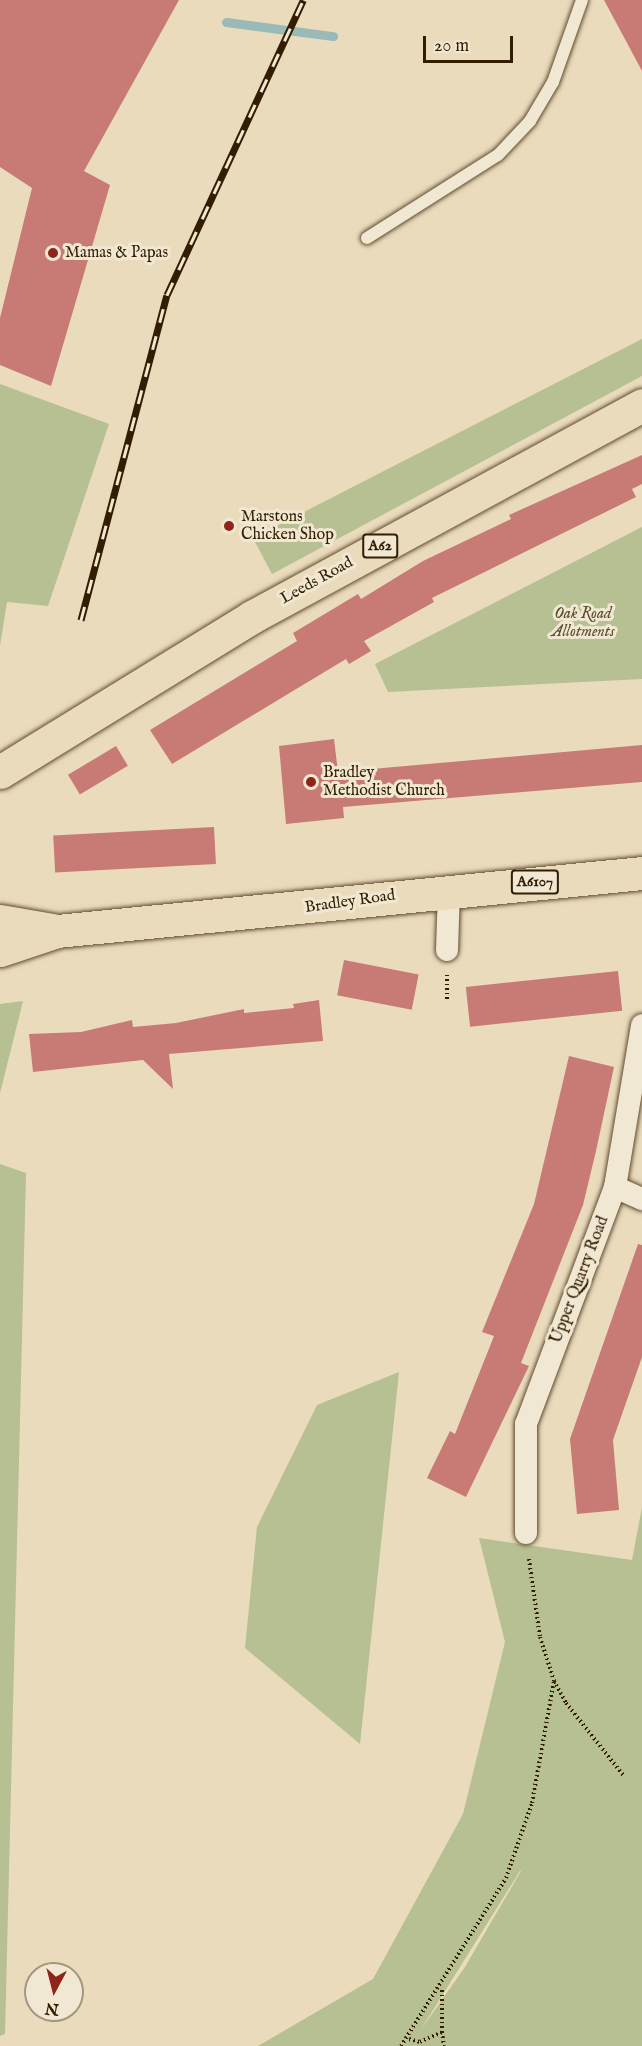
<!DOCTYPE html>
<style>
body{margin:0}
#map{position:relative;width:642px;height:2046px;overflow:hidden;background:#eadbbd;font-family:"IM FELL English",serif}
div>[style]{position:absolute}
.green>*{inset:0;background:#b6c092}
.stream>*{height:9px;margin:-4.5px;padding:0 4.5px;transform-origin:4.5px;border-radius:4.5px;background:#99bab7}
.building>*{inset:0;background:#c87b75;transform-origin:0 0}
.path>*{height:4px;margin-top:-2px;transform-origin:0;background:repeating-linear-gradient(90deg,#331d00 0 1.5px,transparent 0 4.5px)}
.roads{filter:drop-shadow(0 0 2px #614c2f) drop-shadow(0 0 2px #614c2f)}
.service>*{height:12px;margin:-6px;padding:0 6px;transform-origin:6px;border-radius:6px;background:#f1e8d4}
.minor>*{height:22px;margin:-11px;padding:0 11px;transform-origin:11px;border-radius:11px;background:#f1e8d4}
.primary>*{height:33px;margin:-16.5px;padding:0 16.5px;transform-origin:16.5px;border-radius:16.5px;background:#eadbbd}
.rail>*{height:7px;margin-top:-3.5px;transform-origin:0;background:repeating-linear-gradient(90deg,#f1e8d4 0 14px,#331d00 0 28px);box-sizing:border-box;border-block:2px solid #331d00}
.dots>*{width:16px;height:16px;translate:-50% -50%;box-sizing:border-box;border:3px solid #f1e8d4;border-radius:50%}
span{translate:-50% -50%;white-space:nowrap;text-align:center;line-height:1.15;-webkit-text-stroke:6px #f1e8d4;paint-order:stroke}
.shield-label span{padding:2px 4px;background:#f1e8d4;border:2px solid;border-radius:4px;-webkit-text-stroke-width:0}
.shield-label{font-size:15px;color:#331d00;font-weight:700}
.poi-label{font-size:16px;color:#331d00}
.left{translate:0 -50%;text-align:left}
.street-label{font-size:16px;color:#331d00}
.park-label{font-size:16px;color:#5a4e2c;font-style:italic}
.north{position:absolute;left:24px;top:1962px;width:60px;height:60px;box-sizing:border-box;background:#f1e8d4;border:2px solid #a5977f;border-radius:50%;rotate:187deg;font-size:16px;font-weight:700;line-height:24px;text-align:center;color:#331d00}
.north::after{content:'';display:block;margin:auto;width:21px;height:27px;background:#8f2418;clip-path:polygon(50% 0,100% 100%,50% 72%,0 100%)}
.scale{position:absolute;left:423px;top:36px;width:90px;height:27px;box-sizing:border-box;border:3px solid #331d00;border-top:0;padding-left:8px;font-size:18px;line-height:21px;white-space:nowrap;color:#331d00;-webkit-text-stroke:4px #f1e8d4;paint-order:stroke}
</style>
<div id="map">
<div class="green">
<i style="clip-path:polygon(642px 339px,642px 376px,272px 574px,253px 538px)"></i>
<i style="clip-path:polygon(0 384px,109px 424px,48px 606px,7px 602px,0 646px)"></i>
<i style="clip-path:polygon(642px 527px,642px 679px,388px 692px,375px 664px)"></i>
<i style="clip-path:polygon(23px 1001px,0 1093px,0 1004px)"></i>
<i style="clip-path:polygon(0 1164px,26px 1173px,5px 2034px,0 2036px)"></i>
<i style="clip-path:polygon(399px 1372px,360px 1744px,245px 1648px,257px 1527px,317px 1405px)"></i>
<i style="clip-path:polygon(evenodd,642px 1507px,642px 2046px,258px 2046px,373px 1979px,463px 1814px,505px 1642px,479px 1538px,632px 1560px,642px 1507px,521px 1871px,465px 1967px,420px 2031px,520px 1871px,521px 1871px)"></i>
</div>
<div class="stream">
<i style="left:226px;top:22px;width:108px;rotate:7.5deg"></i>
</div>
<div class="building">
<i style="clip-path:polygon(0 0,179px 0,84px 171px,110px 185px,51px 386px,0 365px,0 318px,32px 188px,0 167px)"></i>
<i style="clip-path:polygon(604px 0,642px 0,642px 71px)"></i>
<i style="clip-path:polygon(642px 455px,642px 484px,632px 489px,636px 497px,432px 598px,434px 602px,364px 641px,371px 651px,349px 664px,346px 659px,172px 764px,150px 730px,297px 641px,293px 633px,358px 594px,361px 599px,423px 561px,511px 519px,509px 515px)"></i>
<i style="clip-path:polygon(334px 739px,338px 772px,642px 745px,642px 782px,343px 807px,344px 818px,286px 824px,279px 746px)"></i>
<i style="left:116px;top:746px;width:23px;height:56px;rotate:59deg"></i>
<i style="left:214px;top:827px;width:37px;height:161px;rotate:87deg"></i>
<i style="left:344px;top:960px;width:76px;height:36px;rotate:11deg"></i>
<i style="left:618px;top:971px;width:40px;height:153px;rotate:84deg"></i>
<i style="clip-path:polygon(319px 1000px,323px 1041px,169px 1054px,173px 1089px,143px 1060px,33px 1072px,29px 1034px,81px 1032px,132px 1020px,133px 1027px,176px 1023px,244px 1009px,244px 1013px,294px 1008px,293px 1004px)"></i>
<i style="clip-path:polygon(569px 1056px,614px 1067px,596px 1151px,583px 1205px,521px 1363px,529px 1366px,466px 1497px,427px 1478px,450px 1431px,455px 1434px,494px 1336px,482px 1332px,534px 1204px)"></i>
<i style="clip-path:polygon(638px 1244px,642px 1245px,642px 1357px,613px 1440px,619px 1510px,577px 1514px,570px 1439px)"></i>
</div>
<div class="path">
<i style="left:447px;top:975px;width:26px;rotate:90deg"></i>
<i style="left:529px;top:1559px;width:79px;rotate:82deg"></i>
<i style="left:540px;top:1637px;width:46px;rotate:72.3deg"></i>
<i style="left:554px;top:1681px;width:25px;rotate:61deg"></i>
<i style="left:566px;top:1703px;width:92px;rotate:51.6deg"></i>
<i style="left:442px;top:2032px;width:14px;rotate:82deg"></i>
<i style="left:409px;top:2039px;width:11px;rotate:15deg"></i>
<i style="left:420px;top:2042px;width:24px;rotate:-24deg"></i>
<i style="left:442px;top:2032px;width:44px;rotate:-90deg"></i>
<i style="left:401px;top:2046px;width:198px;rotate:-58deg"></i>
<i style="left:506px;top:1878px;width:79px;rotate:-70.9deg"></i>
<i style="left:532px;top:1803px;width:124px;rotate:-79.8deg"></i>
</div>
<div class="roads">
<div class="service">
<i style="left:367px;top:238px;width:155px;rotate:-32.4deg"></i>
<i style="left:498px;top:155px;width:47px;rotate:-46.7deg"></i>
<i style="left:530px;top:121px;width:45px;rotate:-59.5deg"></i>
<i style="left:553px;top:82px;width:87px;rotate:-70.5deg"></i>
</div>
<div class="minor">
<i style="left:447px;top:950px;width:60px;rotate:-88.1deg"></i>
<i style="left:615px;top:1187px;width:30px;rotate:24deg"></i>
<i style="left:526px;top:1533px;width:109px;rotate:-90deg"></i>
<i style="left:526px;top:1424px;width:253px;rotate:-69.4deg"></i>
<i style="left:615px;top:1187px;width:164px;rotate:-80.5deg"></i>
</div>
<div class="primary">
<i style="left:0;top:772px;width:296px;rotate:-31.6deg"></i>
<i style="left:252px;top:617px;width:444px;rotate:-28.5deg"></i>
<i style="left:0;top:921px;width:53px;rotate:9.8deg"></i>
<i style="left:0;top:950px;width:60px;rotate:-18.4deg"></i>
<i style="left:57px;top:931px;width:588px;rotate:-5.66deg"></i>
</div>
</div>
<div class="rail">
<i style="left:81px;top:620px;width:336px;rotate:-75.2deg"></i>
<i style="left:167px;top:295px;width:325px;rotate:-65.2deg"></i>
</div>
<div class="dots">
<i style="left:53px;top:253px;background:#8f2418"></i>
<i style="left:229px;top:526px;background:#8f2418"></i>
<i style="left:311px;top:782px;background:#8f2418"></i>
</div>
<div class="shield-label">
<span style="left:380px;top:546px">A62</span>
<span style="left:535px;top:882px">A6107</span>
</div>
<div class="poi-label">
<span class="left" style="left:65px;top:253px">Mamas &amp; Papas</span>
<span class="left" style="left:241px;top:526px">Marstons<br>Chicken Shop</span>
<span class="left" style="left:323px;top:782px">Bradley<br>Methodist Church</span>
</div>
<div class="street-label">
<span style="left:317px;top:581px;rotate:-29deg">Leeds Road</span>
<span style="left:350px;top:902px;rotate:-8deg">Bradley Road</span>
<span style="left:580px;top:1280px;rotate:-69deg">Upper Quarry Road</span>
</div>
<div class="park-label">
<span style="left:583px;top:623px">Oak Road<br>Allotments</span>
</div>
<div class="north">N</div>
<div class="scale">20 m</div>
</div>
